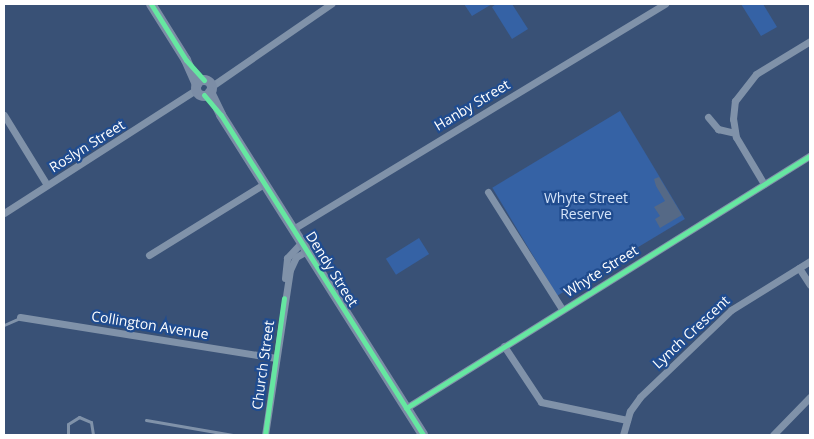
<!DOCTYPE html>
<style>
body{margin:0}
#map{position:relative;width:814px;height:439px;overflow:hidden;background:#395176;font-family:"Open Sans",sans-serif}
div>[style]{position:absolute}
.green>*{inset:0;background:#3562a5;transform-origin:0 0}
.building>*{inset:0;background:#556986}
.lane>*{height:3px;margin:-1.5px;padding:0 1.5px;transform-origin:1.5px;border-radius:1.5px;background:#8092a9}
.street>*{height:7px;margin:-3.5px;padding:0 3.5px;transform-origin:3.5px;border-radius:3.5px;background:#8092a9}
.secondary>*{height:10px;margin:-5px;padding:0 5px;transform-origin:5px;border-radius:5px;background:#7c8da6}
.secondary>.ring{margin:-5px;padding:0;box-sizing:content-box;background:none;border:10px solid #7c8da6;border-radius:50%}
.cycleway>*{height:5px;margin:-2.5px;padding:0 2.5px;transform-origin:2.5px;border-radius:2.5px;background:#66e7a1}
span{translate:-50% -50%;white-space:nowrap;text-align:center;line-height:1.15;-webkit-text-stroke:4.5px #204c8f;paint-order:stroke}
.street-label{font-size:14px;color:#fff}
.park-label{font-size:14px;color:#d5e4f9}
.frame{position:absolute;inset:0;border:5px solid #fff;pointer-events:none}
</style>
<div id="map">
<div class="green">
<i style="clip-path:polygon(464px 4px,492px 4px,472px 16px)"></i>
<i style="clip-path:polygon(496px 4px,512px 4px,528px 29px,512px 39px,492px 7px)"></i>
<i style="clip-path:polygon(741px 4px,763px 4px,777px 27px,761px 36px)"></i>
<i style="left:620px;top:111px;width:126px;height:149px;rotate:59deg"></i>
<i style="left:419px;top:238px;width:19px;height:39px;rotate:58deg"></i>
</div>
<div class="building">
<i style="clip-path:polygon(659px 177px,682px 215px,660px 228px,655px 219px,660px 216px,654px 207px,665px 201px,656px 186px,654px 179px)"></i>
</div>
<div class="lane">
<i style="left:4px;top:325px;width:17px;rotate:-24deg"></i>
<i style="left:146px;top:420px;width:88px;rotate:9.8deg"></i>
<i style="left:68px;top:435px;width:11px;rotate:-90deg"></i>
<i style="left:68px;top:424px;width:13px;rotate:-32deg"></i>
<i style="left:79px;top:417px;width:13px;rotate:23deg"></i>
<i style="left:91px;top:422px;width:13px;rotate:81deg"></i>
</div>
<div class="street">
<i style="left:212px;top:86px;width:145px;rotate:-34.6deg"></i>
<i style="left:4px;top:115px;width:82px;rotate:58.4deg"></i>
<i style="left:708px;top:117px;width:16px;rotate:50deg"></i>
<i style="left:718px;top:129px;width:17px;rotate:13deg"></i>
<i style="left:764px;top:184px;width:55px;rotate:-120.8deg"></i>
<i style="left:736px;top:137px;width:18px;rotate:-99deg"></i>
<i style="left:733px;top:119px;width:18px;rotate:-84deg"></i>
<i style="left:735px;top:101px;width:34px;rotate:-52deg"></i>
<i style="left:756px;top:74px;width:63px;rotate:-31.4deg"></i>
<i style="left:488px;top:192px;width:138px;rotate:57.7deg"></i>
<i style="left:4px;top:213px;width:229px;rotate:-32.7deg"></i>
<i style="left:293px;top:229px;width:435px;rotate:-31.2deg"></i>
<i style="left:149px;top:255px;width:135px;rotate:-31.7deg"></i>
<i style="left:799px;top:268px;width:20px;rotate:57deg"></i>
<i style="left:285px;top:278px;width:20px;rotate:-84deg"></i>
<i style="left:287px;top:258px;width:22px;rotate:-47deg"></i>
<i style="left:20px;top:317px;width:258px;rotate:9.1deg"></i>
<i style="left:504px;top:346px;width:67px;rotate:56.5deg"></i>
<i style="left:541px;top:402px;width:88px;rotate:11.8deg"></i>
<i style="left:406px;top:408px;width:476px;rotate:-32deg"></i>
<i style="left:265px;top:435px;width:167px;rotate:-81.4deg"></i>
<i style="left:290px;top:270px;width:14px;rotate:-65deg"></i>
<i style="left:296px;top:257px;width:13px;rotate:-29deg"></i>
<i style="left:623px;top:435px;width:25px;rotate:-74deg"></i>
<i style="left:630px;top:411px;width:17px;rotate:-54deg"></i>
<i style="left:640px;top:397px;width:126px;rotate:-43.7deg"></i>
<i style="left:731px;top:310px;width:93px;rotate:-31.8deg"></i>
<i style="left:773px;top:435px;width:53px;rotate:-45.8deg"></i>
</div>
<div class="secondary">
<i style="left:151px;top:4px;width:66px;rotate:58deg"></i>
<i style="left:186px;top:60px;width:27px;rotate:66deg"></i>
<i class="ring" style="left:196px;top:80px;width:6px;height:6px"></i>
<i style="left:210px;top:92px;width:25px;rotate:64deg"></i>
<i style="left:221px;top:115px;width:378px;rotate:57.7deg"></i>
</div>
<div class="cycleway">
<i style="left:151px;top:4px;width:66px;rotate:58deg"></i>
<i style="left:186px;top:60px;width:27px;rotate:48deg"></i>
<i style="left:204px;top:95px;width:26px;rotate:50deg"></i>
<i style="left:221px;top:115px;width:378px;rotate:57.7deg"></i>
<i style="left:406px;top:408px;width:476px;rotate:-32deg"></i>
<i style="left:265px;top:435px;width:138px;rotate:-82.1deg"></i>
</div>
<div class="street-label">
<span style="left:472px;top:105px;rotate:-31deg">Hanby Street</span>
<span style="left:87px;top:146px;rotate:-32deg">Roslyn Street</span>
<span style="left:332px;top:269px;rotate:58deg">Dendy Street</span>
<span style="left:601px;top:271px;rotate:-32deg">Whyte Street</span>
<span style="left:150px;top:325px;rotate:9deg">Collington Avenue</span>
<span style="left:691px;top:332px;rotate:-43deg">Lynch Crescent</span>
<span style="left:263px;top:365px;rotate:-82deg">Church Street</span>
</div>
<div class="park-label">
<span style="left:586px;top:206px">Whyte Street<br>Reserve</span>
</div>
<div class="frame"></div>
</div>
